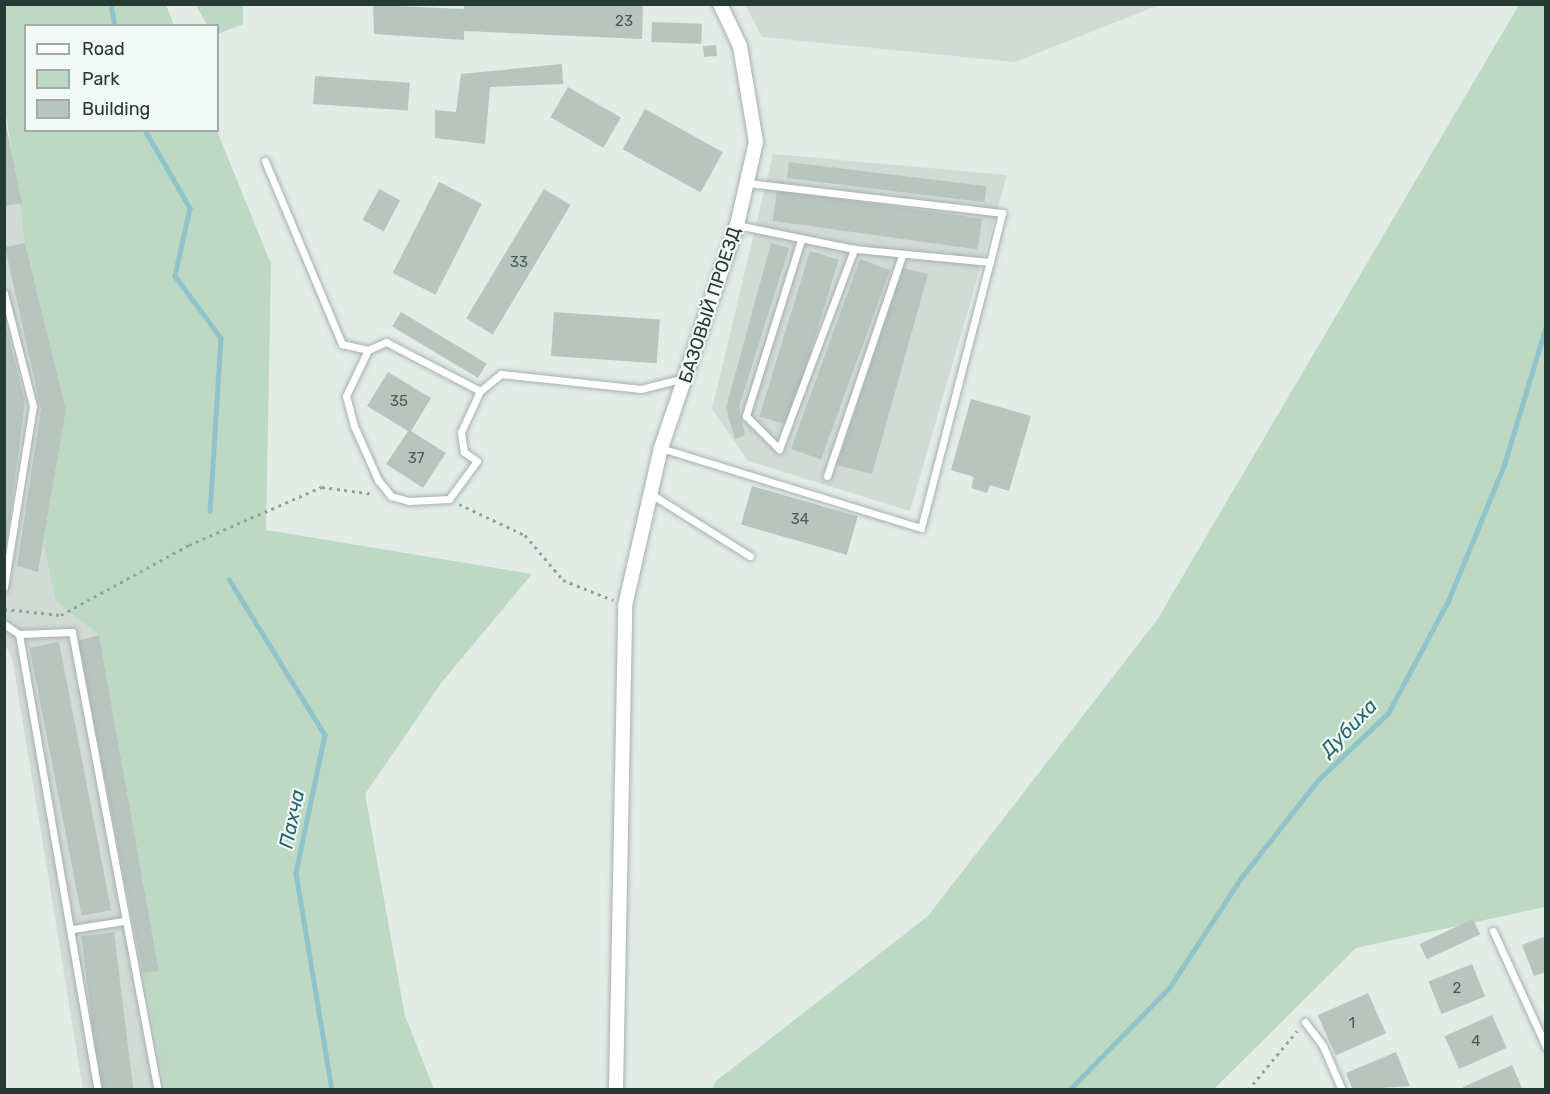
<!DOCTYPE html>
<meta charset="utf-8">
<style>
body{margin:0}
#map{position:relative;width:1550px;height:1094px;overflow:hidden;background:#e2ebe6;font-family:Rubik,sans-serif}
div>[style]{position:absolute}
.built>*{inset:0;background:#d1dad5}
.green>*{inset:0;background:#bdd9c4}
.stream>*{height:4.5px;margin:-2.25px;padding:0 2.25px;transform-origin:2.25px;border-radius:2.25px;background:#90c4ca}
.building>*{inset:0;background:#b8c5bf;transform-origin:0 0}
.path>*{height:3px;margin-top:-1.5px;transform-origin:0;background:repeating-linear-gradient(90deg,#86ab9d 0 3px,transparent 0 7.5px)}
.roads{filter:drop-shadow(0 0 2px #a5b2ad) drop-shadow(0 0 2px #a5b2ad)}
.service>*{height:7px;margin:-3.5px;padding:0 3.5px;transform-origin:3.5px;border-radius:3.5px;background:#fff}
.minor>*{height:14px;margin:-7px;padding:0 7px;transform-origin:7px;border-radius:7px;background:#fff}
span{translate:-50% -50%;white-space:nowrap;text-align:center;line-height:1.15;-webkit-text-stroke:4.5px #f2f8f5;paint-order:stroke}
.number-label{font-size:15px;color:#495d56}
.number-label span{-webkit-text-stroke-width:0}
.street-label{font-size:18px;color:#243a33}
.water-label{font-size:20px;color:#25666f;font-style:italic}
.frame{position:absolute;inset:0;border:6px solid #243a33;pointer-events:none}
.legend{position:absolute;left:24px;top:24px;width:195px;height:108px;box-sizing:border-box;background:#f2f8f5;border:2px solid #a0aca7;margin:0;padding:8px 10px;list-style:none;font-size:18px;color:#243a33}
.legend li{display:flex;align-items:center;gap:12px;height:30px}
.legend b{width:30px;border:2px solid #a0aca7}
</style>
<div id="map">
<div class="built">
<i style="clip-path:polygon(745px 5px,745px 4px,1159px 5px,1015px 62px,762px 37px)"></i>
<i style="clip-path:polygon(4px 109px,25px 243px,66px 410px,43px 544px,56px 600px,99px 635px,159px 971px,143px 974px,166px 1089px,83px 1089px,12px 656px,5px 646px)"></i>
<i style="clip-path:polygon(773px 154px,1007px 175px,910px 511px,748px 461px,712px 409px)"></i>
</div>
<div class="green">
<i style="clip-path:polygon(4px 5px,166px 5px,174px 25px,26px 26px,26px 130px,217px 131px,271px 264px,266px 530px,532px 574px,442px 682px,365px 794px,405px 1016px,434px 1089px,166px 1089px,143px 973px,159px 970px,99px 635px,56px 601px,43px 544px,66px 410px,25px 243px,5px 109px)"></i>
<i style="clip-path:polygon(196px 5px,243px 5px,243px 24px,218px 34px,218px 26px,207px 25px)"></i>
<i style="clip-path:polygon(1519px 5px,1545px 5px,1545px 907px,1356px 948px,1214px 1089px,712px 1090px,716px 1081px,928px 916px,1157px 620px)"></i>
</div>
<div class="stream">
<i style="left:111px;top:4px;width:22px;rotate:80deg"></i>
<i style="left:145px;top:130px;width:90px;rotate:60deg"></i>
<i style="left:190px;top:208px;width:70px;rotate:102.4deg"></i>
<i style="left:175px;top:276px;width:77px;rotate:53.4deg"></i>
<i style="left:221px;top:338px;width:173px;rotate:93.6deg"></i>
<i style="left:229px;top:579px;width:183px;rotate:58.4deg"></i>
<i style="left:325px;top:735px;width:141px;rotate:101.9deg"></i>
<i style="left:296px;top:873px;width:220px;rotate:80.6deg"></i>
<i style="left:1069px;top:1090px;width:143px;rotate:-45.6deg"></i>
<i style="left:1169px;top:988px;width:131px;rotate:-56.8deg"></i>
<i style="left:1241px;top:878px;width:125px;rotate:-51.8deg"></i>
<i style="left:1318px;top:780px;width:97px;rotate:-43.7deg"></i>
<i style="left:1388px;top:713px;width:127px;rotate:-61.8deg"></i>
<i style="left:1448px;top:601px;width:147px;rotate:-67.6deg"></i>
<i style="left:1504px;top:465px;width:145px;rotate:-73.2deg"></i>
</div>
<div class="building">
<i style="clip-path:polygon(464px 4px,643px 4px,642px 39px,464px 31px,464px 40px,374px 34px,373px 5px,464px 9px)"></i>
<i style="left:652px;top:22px;width:50px;height:20px;rotate:2deg"></i>
<i style="left:716px;top:45px;width:11px;height:13px;rotate:85deg"></i>
<i style="clip-path:polygon(562px 64px,563px 84px,490px 87px,485px 144px,435px 138px,435px 110px,456px 112px,461px 74px)"></i>
<i style="left:315px;top:76px;width:95px;height:28px;rotate:4deg"></i>
<i style="left:568px;top:87px;width:61px;height:35px;rotate:30deg"></i>
<i style="left:645px;top:109px;width:89px;height:46px;rotate:29deg"></i>
<i style="clip-path:polygon(4px 116px,22px 203px,4px 206px)"></i>
<i style="left:789px;top:162px;width:199px;height:16px;rotate:7deg"></i>
<i style="left:439px;top:182px;width:48px;height:102px;rotate:27deg"></i>
<i style="left:379px;top:189px;width:24px;height:35px;rotate:28deg"></i>
<i style="left:544px;top:189px;width:31px;height:151px;rotate:31deg"></i>
<i style="left:777px;top:190px;width:207px;height:31px;rotate:8deg"></i>
<i style="clip-path:polygon(25px 243px,66px 410px,38px 572px,17px 566px,41px 409px,5px 247px)"></i>
<i style="clip-path:polygon(771px 243px,789px 248px,739px 407px,745px 435px,735px 439px,726px 408px)"></i>
<i style="left:810px;top:251px;width:30px;height:173px;rotate:17deg"></i>
<i style="left:860px;top:259px;width:32px;height:202px;rotate:20deg"></i>
<i style="clip-path:polygon(903px 268px,928px 274px,872px 474px,837px 465px)"></i>
<i style="left:401px;top:312px;width:100px;height:17px;rotate:31deg"></i>
<i style="left:554px;top:312px;width:106px;height:44px;rotate:4deg"></i>
<i style="clip-path:polygon(4px 318px,25px 402px,6px 548px,4px 547px)"></i>
<i style="clip-path:polygon(388px 372px,431px 398px,411px 431px,446px 453px,423px 488px,386px 464px,408px 431px,367px 406px)"></i>
<i style="clip-path:polygon(971px 399px,1031px 416px,1009px 491px,990px 485px,987px 493px,971px 488px,974px 477px,951px 470px)"></i>
<i style="left:752px;top:486px;width:110px;height:40px;rotate:16deg"></i>
<i style="clip-path:polygon(99px 635px,159px 971px,143px 973px,78px 641px)"></i>
<i style="left:59px;top:642px;width:273px;height:30px;rotate:79deg"></i>
<i style="left:1473px;top:919px;width:17px;height:59px;rotate:65deg"></i>
<i style="left:114px;top:932px;width:159px;height:33px;rotate:83deg"></i>
<i style="clip-path:polygon(1546px 936px,1546px 972px,1534px 976px,1522px 945px)"></i>
<i style="left:1472px;top:964px;width:35px;height:47px;rotate:68deg"></i>
<i style="left:1368px;top:993px;width:44px;height:55px;rotate:66deg"></i>
<i style="left:1492px;top:1015px;width:36px;height:52px;rotate:66deg"></i>
<i style="clip-path:polygon(1396px 1052px,1410px 1086px,1353px 1090px,1346px 1073px)"></i>
<i style="clip-path:polygon(1512px 1065px,1523px 1090px,1464px 1090px,1463px 1087px)"></i>
</div>
<div class="path">
<i style="left:459px;top:504px;width:73px;rotate:25.2deg"></i>
<i style="left:525px;top:535px;width:59px;rotate:49.8deg"></i>
<i style="left:563px;top:580px;width:54px;rotate:21.8deg"></i>
<i style="left:4px;top:609px;width:57px;rotate:6deg"></i>
<i style="left:61px;top:615px;width:146px;rotate:-28.7deg"></i>
<i style="left:189px;top:545px;width:145px;rotate:-23.6deg"></i>
<i style="left:322px;top:487px;width:52px;rotate:7.7deg"></i>
<i style="left:1248px;top:1090px;width:77px;rotate:-50.3deg"></i>
</div>
<div class="roads">
<div class="service">
<i style="left:265px;top:161px;width:199px;rotate:67.2deg"></i>
<i style="left:342px;top:344px;width:27px;rotate:13deg"></i>
<i style="left:368px;top:350px;width:20px;rotate:-24deg"></i>
<i style="left:386px;top:342px;width:106px;rotate:27.5deg"></i>
<i style="left:747px;top:183px;width:257px;rotate:6.7deg"></i>
<i style="left:1002px;top:213px;width:50px;rotate:103.8deg"></i>
<i style="left:801px;top:240px;width:184px;rotate:107.4deg"></i>
<i style="left:746px;top:416px;width:47px;rotate:45deg"></i>
<i style="left:779px;top:449px;width:214px;rotate:-69.4deg"></i>
<i style="left:4px;top:293px;width:117px;rotate:75.6deg"></i>
<i style="left:33px;top:406px;width:183px;rotate:99.1deg"></i>
<i style="left:368px;top:350px;width:51px;rotate:115.6deg"></i>
<i style="left:346px;top:396px;width:31px;rotate:75deg"></i>
<i style="left:354px;top:426px;width:59px;rotate:66deg"></i>
<i style="left:378px;top:480px;width:21px;rotate:51deg"></i>
<i style="left:391px;top:496px;width:19px;rotate:16deg"></i>
<i style="left:409px;top:501px;width:40px;rotate:-2.9deg"></i>
<i style="left:449px;top:499px;width:47px;rotate:-53.6deg"></i>
<i style="left:477px;top:461px;width:16px;rotate:-145deg"></i>
<i style="left:464px;top:452px;width:20px;rotate:-99deg"></i>
<i style="left:461px;top:432px;width:45px;rotate:-65.1deg"></i>
<i style="left:480px;top:391px;width:27px;rotate:-39deg"></i>
<i style="left:501px;top:374px;width:141px;rotate:6.1deg"></i>
<i style="left:641px;top:389px;width:44px;rotate:-14.3deg"></i>
<i style="left:661px;top:448px;width:272px;rotate:17.1deg"></i>
<i style="left:921px;top:528px;width:275px;rotate:-75.5deg"></i>
<i style="left:990px;top:262px;width:137px;rotate:-174.5deg"></i>
<i style="left:854px;top:249px;width:119px;rotate:-168.4deg"></i>
<i style="left:827px;top:476px;width:232px;rotate:-71.2deg"></i>
<i style="left:651px;top:494px;width:117px;rotate:32.1deg"></i>
<i style="left:4px;top:624px;width:18px;rotate:34deg"></i>
<i style="left:19px;top:634px;width:463px;rotate:80.2deg"></i>
<i style="left:19px;top:634px;width:53px;rotate:-2.2deg"></i>
<i style="left:72px;top:632px;width:466px;rotate:79.4deg"></i>
<i style="left:73px;top:929px;width:51px;rotate:-9.1deg"></i>
<i style="left:1493px;top:931px;width:128px;rotate:65.4deg"></i>
<i style="left:1305px;top:1022px;width:30px;rotate:53deg"></i>
<i style="left:1323px;top:1046px;width:48px;rotate:66.6deg"></i>
</div>
<div class="minor">
<i style="left:616px;top:1090px;width:484px;rotate:-88.9deg"></i>
<i style="left:625px;top:606px;width:162px;rotate:-77.2deg"></i>
<i style="left:661px;top:448px;width:236px;rotate:-71.2deg"></i>
<i style="left:737px;top:225px;width:85px;rotate:-77.1deg"></i>
<i style="left:756px;top:142px;width:97px;rotate:-99.5deg"></i>
<i style="left:740px;top:46px;width:47px;rotate:-115.5deg"></i>
</div>
</div>
<div class="number-label">
<span style="left:624px;top:22px">23</span>
<span style="left:519px;top:263px">33</span>
<span style="left:399px;top:402px">35</span>
<span style="left:416px;top:459px">37</span>
<span style="left:800px;top:520px">34</span>
<span style="left:1457px;top:989px">2</span>
<span style="left:1352px;top:1024px">1</span>
<span style="left:1476px;top:1042px">4</span>
</div>
<div class="street-label">
<span style="left:710px;top:305px;rotate:-72deg">БАЗОВЫЙ ПРОЕЗД</span>
</div>
<div class="water-label">
<span style="left:1349px;top:728px;rotate:-46deg">Дубиха</span>
<span style="left:292px;top:819px;rotate:-78deg">Пахча</span>
</div>
<div class="frame"></div>
<ul class="legend">
<li><b style="height:8px;background:#fff"></b>Road</li>
<li><b style="height:16px;background:#bdd9c4"></b>Park</li>
<li><b style="height:16px;background:#b8c5bf"></b>Building</li>
</ul>
</div>
